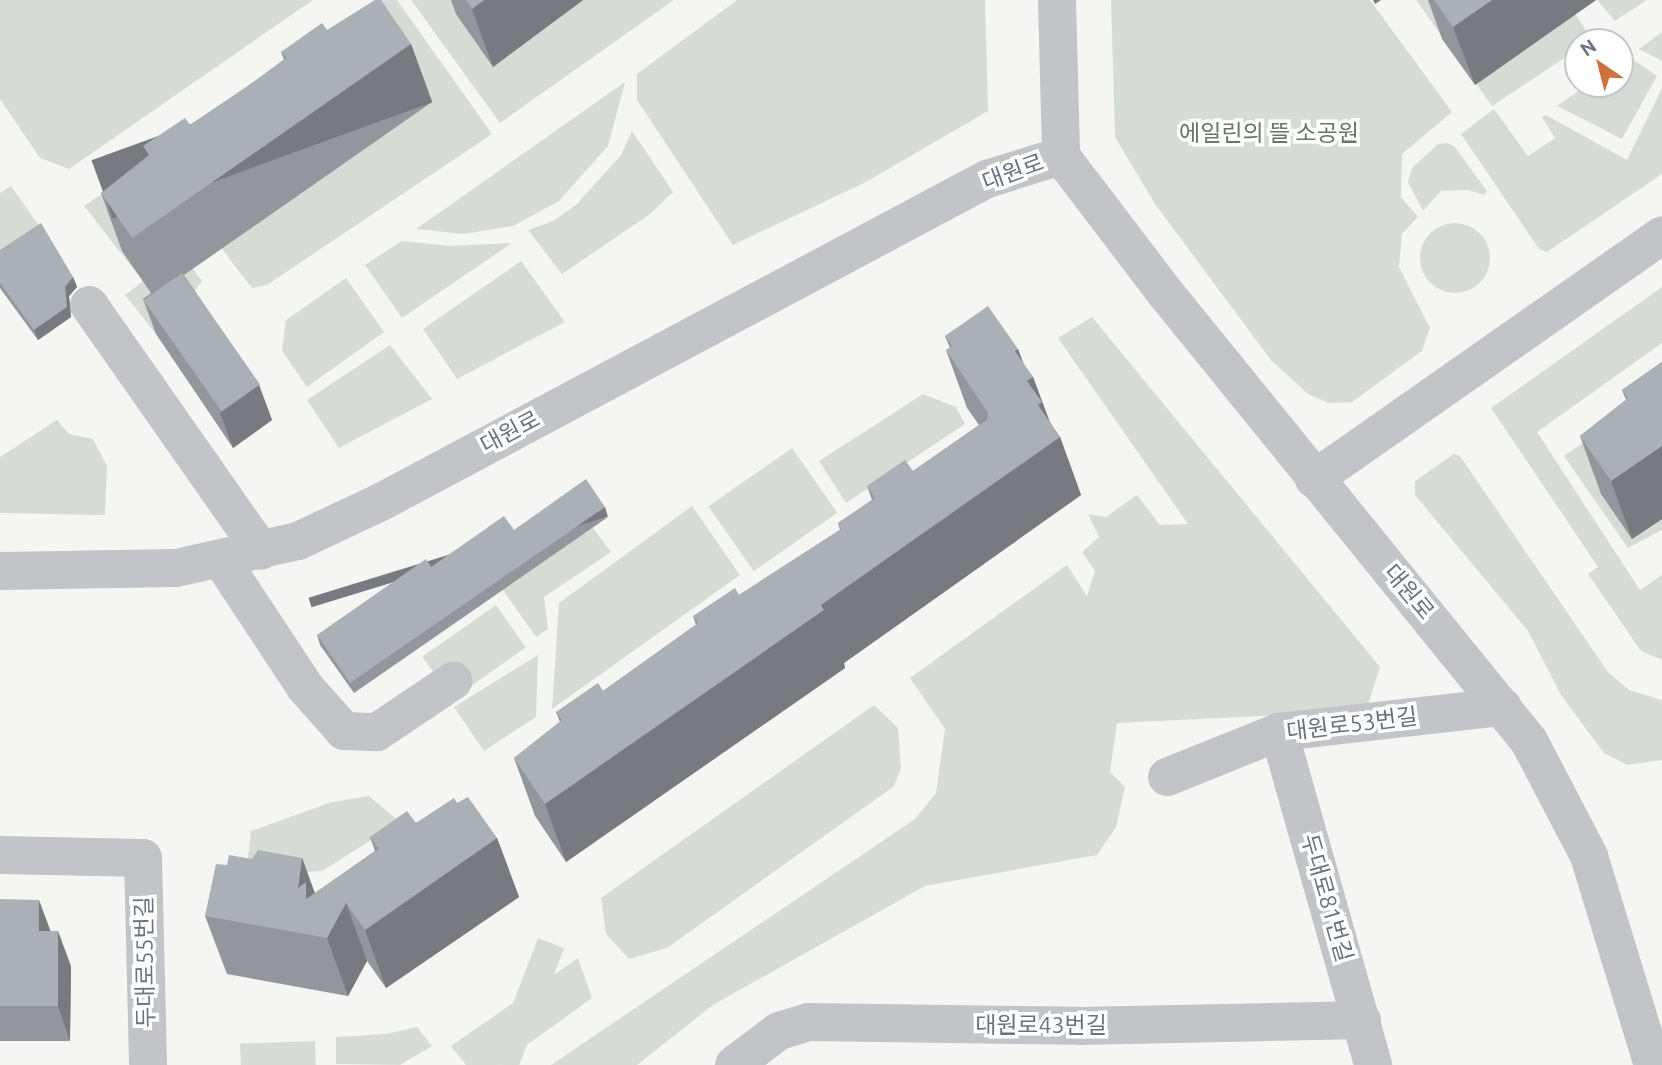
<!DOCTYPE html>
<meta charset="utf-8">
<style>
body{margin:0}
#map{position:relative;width:1662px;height:1065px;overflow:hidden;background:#f5f6f3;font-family:Ubuntu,"Noto Sans KR",sans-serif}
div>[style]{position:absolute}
.green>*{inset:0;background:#d6dcd5;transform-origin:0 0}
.round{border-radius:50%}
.minor>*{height:38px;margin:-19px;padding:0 19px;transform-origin:19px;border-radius:19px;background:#c2c4c8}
.wall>*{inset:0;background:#93969d}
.shaded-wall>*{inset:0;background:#787a7f;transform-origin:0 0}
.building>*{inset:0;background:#abafb6;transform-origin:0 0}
span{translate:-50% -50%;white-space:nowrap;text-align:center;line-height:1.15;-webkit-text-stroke:7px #fff;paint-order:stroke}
.park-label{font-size:23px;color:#677866}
.street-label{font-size:23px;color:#687281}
.north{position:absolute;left:1564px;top:28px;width:70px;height:70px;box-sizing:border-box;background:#fff;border:2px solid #c3c7cd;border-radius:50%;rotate:325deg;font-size:19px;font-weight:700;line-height:28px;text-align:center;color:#687281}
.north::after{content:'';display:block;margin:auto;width:24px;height:32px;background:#cf713a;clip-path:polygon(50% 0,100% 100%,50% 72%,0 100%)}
</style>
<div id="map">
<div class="green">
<i style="clip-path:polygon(0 0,313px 0,69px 169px,40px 158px,0 99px)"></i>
<i style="clip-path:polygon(377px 0,397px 0,492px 134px,267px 285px,252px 288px,151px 157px)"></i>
<i style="clip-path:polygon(411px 0,674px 0,500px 123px)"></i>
<i style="clip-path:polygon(737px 0,985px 0,988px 111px,866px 182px,733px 245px,637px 100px,637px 74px)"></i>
<i style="clip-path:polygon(1111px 0,1370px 0,1452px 112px,1402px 154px,1401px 197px,1418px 217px,1402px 234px,1399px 267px,1430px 328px,1422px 351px,1352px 402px,1329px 403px,1308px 394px,1271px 360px,1155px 204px,1115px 137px)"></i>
<i style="clip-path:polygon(1416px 0,1566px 0,1591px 38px,1578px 42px,1578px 49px,1492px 106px)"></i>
<i style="clip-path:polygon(1597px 0,1647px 0,1615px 21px)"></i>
<i style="clip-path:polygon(1662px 32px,1662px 61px,1639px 49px)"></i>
<i style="clip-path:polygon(1628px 56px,1657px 76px,1622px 139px,1557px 106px,1588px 84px,1620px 84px,1620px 62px)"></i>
<i style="clip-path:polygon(625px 82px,608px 146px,559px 201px,513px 226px,464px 234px,416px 229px)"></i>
<i style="clip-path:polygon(1662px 88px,1662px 174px,1547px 252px,1539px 249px,1461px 134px,1494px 109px,1528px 156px,1555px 138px,1542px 117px,1546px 115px,1627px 160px)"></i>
<i style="clip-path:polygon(632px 131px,673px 192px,650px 214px,562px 274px,528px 230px,553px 221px,576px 205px,621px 155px)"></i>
<i style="clip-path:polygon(1447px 143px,1454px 146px,1487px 191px,1484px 195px,1468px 190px,1441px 191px,1423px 211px,1408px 182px,1412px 168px,1438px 144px)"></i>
<i style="clip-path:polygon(125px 178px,202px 281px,192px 294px,195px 308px,156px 334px,125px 295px,143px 281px,84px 206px)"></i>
<i style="clip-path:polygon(11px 186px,44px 233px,0 263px,0 193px)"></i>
<i class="round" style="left:1420px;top:223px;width:70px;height:70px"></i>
<i style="clip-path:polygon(402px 241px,450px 246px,512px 243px,402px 318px,365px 265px)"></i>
<i style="clip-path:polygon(521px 261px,565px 322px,457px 379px,423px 329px)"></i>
<i style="clip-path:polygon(346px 278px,384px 332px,307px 387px,282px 351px,286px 320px)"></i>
<i style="clip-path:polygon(1662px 287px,1662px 343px,1537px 432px,1640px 590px,1662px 575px,1662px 660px,1641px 651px,1588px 574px,1598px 567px,1491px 408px)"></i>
<i style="clip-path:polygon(1092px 317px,1380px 667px,1366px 711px,1117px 723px,1110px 772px,1125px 787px,1116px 827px,1097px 855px,925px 886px,713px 1005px,637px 1065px,551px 1065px,915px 819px,936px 793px,945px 729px,910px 678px,1067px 565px,1087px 596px,1095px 571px,1082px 552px,1099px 537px,1088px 514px,1106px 517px,1137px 495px,1160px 525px,1188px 524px,1058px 338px)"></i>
<i style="clip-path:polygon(390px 345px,432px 399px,339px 448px,307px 400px)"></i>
<i style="clip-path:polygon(1662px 388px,1662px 530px,1628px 548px,1564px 456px)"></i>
<i style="clip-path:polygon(923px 394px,956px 407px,965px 424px,846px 503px,819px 461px)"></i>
<i style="clip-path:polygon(57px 420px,69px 434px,93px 439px,107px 466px,105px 515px,0 513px,0 457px)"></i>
<i style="left:792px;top:448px;width:79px;height:102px;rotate:55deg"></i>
<i style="clip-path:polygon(1454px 454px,1460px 456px,1608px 672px,1629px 690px,1662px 700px,1662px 760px,1627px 765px,1604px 753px,1561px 695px,1528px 631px,1415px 495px,1415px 481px)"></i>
<i style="clip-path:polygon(692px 506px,740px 575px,552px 709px,559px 603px)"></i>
<i style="clip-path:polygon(585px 517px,611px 552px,544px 597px,548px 629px,536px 637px,486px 566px)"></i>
<i style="left:496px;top:605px;width:52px;height:90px;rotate:55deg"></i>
<i style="clip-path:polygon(538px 655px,536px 717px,484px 751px,454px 707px)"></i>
<i style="clip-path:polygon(874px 705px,898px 728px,901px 769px,893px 787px,667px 948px,629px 959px,606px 934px,601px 898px)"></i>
<i style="clip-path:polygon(369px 796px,400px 822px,322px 871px,246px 875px,251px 831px,332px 802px)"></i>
<i style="left:538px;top:938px;width:28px;height:132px;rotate:21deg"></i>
<i style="clip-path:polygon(578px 958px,592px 998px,499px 1065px,466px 1065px,451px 1046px)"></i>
<i style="clip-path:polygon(417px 1027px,432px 1046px,400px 1065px,336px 1064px,336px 1037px,386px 1034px)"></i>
<i style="left:315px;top:1041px;width:24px;height:75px;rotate:88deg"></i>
</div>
<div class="minor">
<i style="left:1057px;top:0;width:156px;rotate:88.5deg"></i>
<i style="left:1061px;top:156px;width:175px;rotate:52.7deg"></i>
<i style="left:1167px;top:295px;width:574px;rotate:50.94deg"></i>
<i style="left:1529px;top:741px;width:130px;rotate:62.4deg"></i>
<i style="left:1589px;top:856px;width:219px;rotate:73deg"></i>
<i style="left:89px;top:305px;width:300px;rotate:55deg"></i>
<i style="left:1314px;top:479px;width:425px;rotate:-35deg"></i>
<i style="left:222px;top:561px;width:151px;rotate:56.6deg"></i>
<i style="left:305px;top:687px;width:59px;rotate:48.4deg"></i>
<i style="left:344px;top:731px;width:33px;rotate:2deg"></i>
<i style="left:377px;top:732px;width:92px;rotate:-33.9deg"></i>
<i style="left:0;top:571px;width:176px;rotate:-1deg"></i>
<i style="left:176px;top:568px;width:125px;rotate:-12.5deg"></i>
<i style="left:298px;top:541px;width:92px;rotate:-25.2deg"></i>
<i style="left:381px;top:502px;width:687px;rotate:-28.06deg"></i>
<i style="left:987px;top:179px;width:77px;rotate:-17.3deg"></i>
<i style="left:1279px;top:732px;width:346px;rotate:74.2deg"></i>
<i style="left:1167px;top:777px;width:121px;rotate:-21.9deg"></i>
<i style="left:1279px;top:732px;width:225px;rotate:-6.4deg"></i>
<i style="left:0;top:855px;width:143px;rotate:1.2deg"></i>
<i style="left:143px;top:858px;width:207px;rotate:88.6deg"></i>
<i style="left:734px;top:1065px;width:56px;rotate:-37.1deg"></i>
<i style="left:779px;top:1031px;width:30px;rotate:-17deg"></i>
<i style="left:808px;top:1022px;width:272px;rotate:0.8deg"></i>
<i style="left:1080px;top:1026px;width:282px;rotate:-1.2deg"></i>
</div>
<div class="wall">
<i style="clip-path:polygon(451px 0,583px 0,493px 67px,456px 14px)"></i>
<i style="clip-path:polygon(1428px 0,1596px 0,1475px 85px,1442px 39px)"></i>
<i style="clip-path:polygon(327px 30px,411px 44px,432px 102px,184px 275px,259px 385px,272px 420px,233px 448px,156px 334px,143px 299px,151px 293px,122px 251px,101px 193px,147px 157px,143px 146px,190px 125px,248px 86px,284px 60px,281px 52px)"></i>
<i style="clip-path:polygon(0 250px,73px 277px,77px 287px,69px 296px,71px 317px,38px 340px,0 288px)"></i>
<i style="clip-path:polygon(945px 336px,1018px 349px,1023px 363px,1033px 377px,1050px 422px,1060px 437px,1081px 495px,844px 663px,845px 668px,566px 862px,535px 816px,514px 758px,560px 722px,556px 712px,603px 691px,696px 625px,693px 616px,739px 595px,840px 530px,838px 523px,872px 500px,867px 486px,913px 471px,979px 425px,967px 408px,946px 350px,950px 348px)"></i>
<i style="clip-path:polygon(1662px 362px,1662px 519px,1632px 539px,1601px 494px,1580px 436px,1626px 400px,1622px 390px)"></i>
<i style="clip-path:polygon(608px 517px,354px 693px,320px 645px,317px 635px,431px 567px,514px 530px)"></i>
<i style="clip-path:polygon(457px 803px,497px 838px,519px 897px,386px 988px,367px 961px,348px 996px,227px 974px,205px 916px,227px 865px,252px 859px,302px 858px,315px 893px,375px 851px,370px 837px,416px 823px)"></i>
<i style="clip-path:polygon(0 899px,51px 931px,71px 966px,70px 1041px,0 1041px)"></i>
</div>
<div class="shaded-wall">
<i style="clip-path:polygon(484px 0,583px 0,493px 67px,472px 9px)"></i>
<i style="clip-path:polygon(1373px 0,1381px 0,1375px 4px)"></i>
<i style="clip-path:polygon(1492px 0,1596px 0,1475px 85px,1453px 27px)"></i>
<i style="left:411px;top:44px;width:62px;height:340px;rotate:70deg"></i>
<i style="clip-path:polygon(73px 277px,77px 287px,69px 296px,71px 317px,38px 340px,34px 330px)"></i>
<i style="clip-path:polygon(1018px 349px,1029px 379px,1033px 377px,1056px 440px,1060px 437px,1081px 495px,844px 663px,845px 668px,566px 862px,545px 804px,821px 605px,1049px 438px,1015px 351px)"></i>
<i style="clip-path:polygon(259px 385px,272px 420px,233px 448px,220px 413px)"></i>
<i style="clip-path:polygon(1662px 446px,1662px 519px,1632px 539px,1611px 481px)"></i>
<i style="left:605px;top:507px;width:10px;height:310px;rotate:73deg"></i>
<i style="clip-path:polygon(497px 838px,519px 897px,386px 988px,365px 930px)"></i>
<i style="clip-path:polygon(302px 858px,323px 917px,326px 938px,298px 888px)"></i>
<i style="clip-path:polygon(39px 900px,52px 935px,39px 931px)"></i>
<i style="clip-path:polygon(346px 903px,367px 961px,348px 996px,327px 938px)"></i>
<i style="clip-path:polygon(58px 931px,71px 966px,70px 1041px,58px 1006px)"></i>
</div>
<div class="building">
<i style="clip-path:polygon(375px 0,381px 0,411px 44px,132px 238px,101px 193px,149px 155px,143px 146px,185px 118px,190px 125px,248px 86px,286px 58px,281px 52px,322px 23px,327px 30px)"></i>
<i style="clip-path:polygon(466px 0,484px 0,472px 9px)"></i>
<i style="clip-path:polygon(1434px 0,1492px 0,1453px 27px)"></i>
<i style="clip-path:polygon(41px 223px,73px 277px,65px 286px,67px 307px,34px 330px,0 283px,0 250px)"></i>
<i style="left:182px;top:273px;width:136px;height:47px;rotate:55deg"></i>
<i style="clip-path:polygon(988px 306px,1018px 349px,1015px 351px,1033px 377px,1027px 381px,1042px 402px,1038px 405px,1060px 437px,821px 605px,824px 610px,545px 804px,514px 758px,562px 720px,556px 712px,598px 683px,603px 691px,698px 623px,693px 616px,735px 588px,739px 595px,841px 529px,838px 523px,875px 498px,867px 486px,905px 460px,913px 471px,987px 420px,988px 413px,946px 350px,952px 346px,945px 336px)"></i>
<i style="clip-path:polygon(1662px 362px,1662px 446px,1611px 481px,1580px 436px,1628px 398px,1622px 390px)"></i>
<i style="clip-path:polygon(586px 479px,605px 507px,350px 683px,317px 635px,426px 559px,431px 567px,504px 516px,514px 530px)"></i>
<i style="clip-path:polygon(468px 797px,497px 838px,365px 930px,346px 903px,327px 938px,205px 916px,216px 864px,227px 865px,229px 855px,252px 859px,258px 850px,302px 858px,298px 888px,306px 882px,306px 899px,379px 849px,370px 837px,407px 811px,416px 823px,454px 798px,457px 803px)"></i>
<i style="clip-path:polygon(0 899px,39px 900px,39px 931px,58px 931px,58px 1006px,0 1006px)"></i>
</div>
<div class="park-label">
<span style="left:1269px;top:133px">에일린의 뜰 소공원</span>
</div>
<div class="street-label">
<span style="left:1013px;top:172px;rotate:-20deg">대원로</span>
<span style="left:510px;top:432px;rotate:-28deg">대원로</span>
<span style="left:1409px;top:592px;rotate:50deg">대원로</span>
<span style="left:1352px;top:724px;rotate:-7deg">대원로53번길</span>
<span style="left:1327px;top:898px;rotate:74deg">두대로81번길</span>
<span style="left:145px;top:962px;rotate:-91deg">두대로55번길</span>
<span style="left:1041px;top:1025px">대원로43번길</span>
</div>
<div class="north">N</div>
</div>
